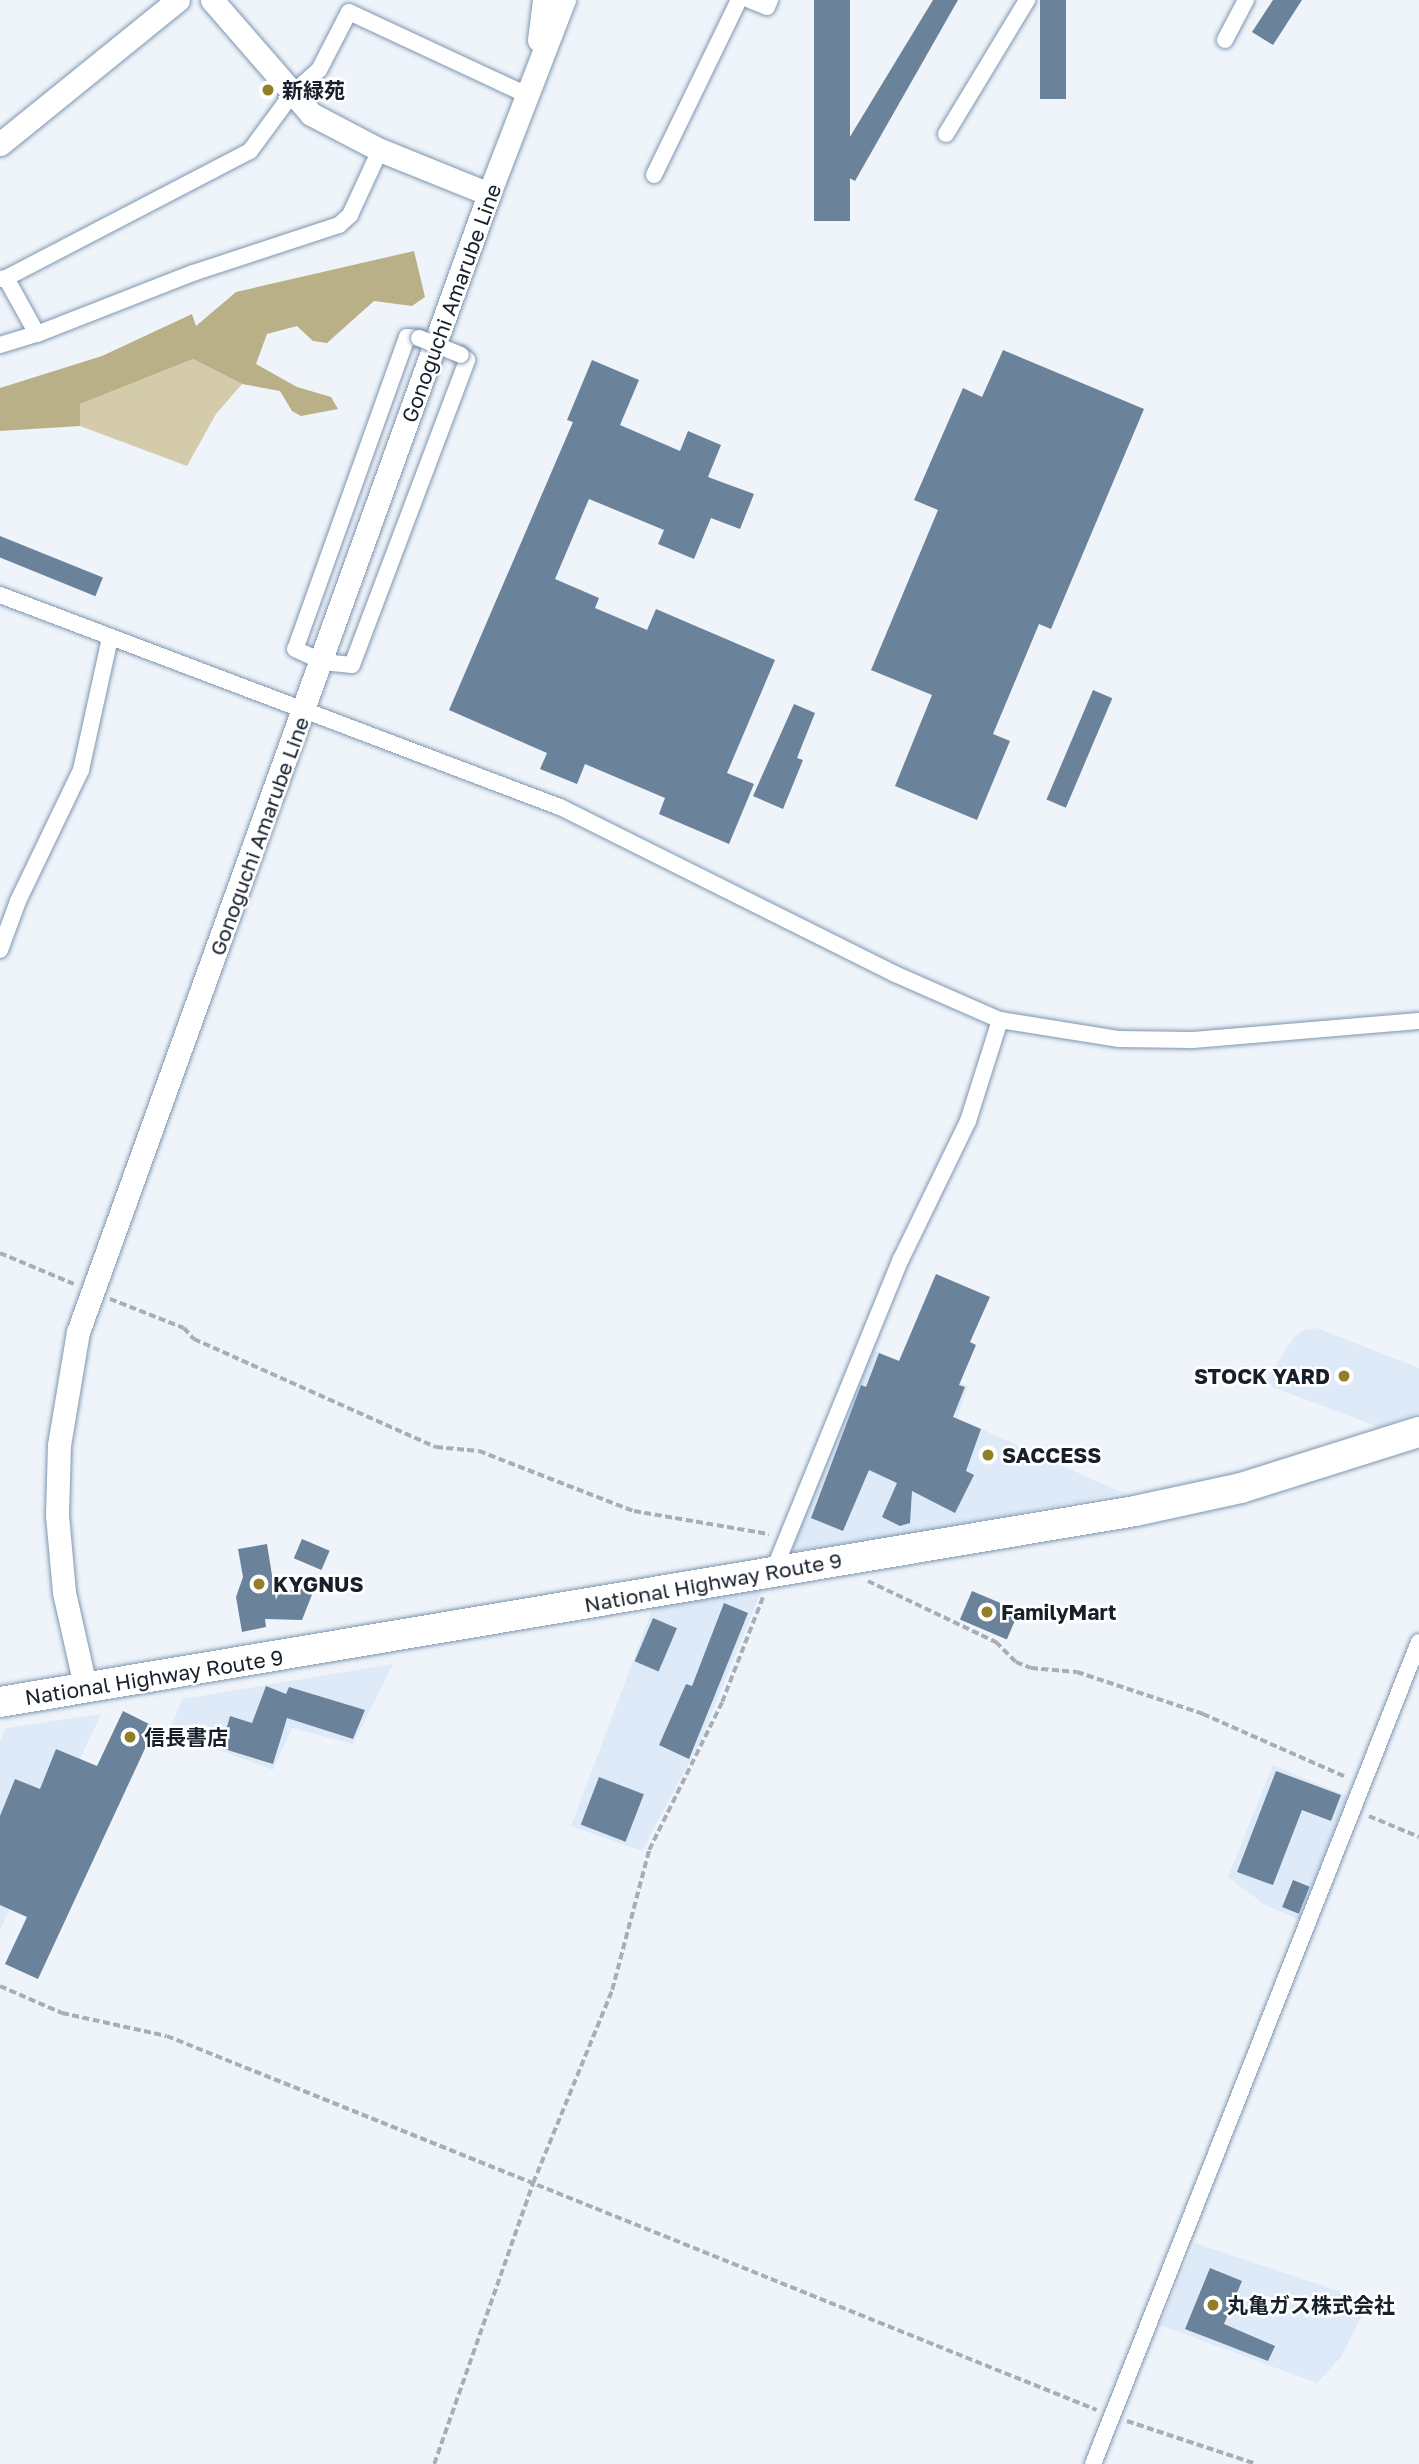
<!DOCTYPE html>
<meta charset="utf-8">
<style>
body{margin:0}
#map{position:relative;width:1419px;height:2464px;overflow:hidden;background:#eff4fa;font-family:"Golos Text","Noto Sans JP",sans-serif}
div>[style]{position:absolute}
.built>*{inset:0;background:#deeaf8}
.green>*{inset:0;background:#d3cba9}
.forest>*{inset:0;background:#bab087}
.building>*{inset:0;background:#6b829b;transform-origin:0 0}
.path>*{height:3.5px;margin-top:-1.75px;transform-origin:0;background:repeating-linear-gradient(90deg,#a8aeb5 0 7px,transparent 0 10.5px)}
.roads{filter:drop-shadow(0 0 2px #7e96b0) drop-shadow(0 0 2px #7e96b0)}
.street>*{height:16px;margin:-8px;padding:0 8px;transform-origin:8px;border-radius:8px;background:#fff}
.secondary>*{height:23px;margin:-11.5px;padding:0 11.5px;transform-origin:11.5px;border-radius:11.5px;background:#fff}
.highway>*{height:30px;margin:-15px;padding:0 15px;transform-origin:15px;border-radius:15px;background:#fff}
.bridges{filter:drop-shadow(0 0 2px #7e96b0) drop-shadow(0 0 2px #7e96b0)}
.street-bridge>*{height:16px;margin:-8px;padding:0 8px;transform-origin:8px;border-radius:8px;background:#fff}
.dots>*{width:19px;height:19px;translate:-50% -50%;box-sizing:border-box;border:4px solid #fff;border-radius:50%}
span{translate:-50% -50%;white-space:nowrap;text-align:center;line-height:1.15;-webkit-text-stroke:5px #fff;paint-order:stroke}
.poi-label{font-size:21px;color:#17202a;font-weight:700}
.left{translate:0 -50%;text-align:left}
.right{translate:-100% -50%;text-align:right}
.street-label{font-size:21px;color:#17202a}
</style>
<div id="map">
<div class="built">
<i style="clip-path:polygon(1317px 1328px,1419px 1368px,1419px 1413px,1379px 1427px,1264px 1384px,1294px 1337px,1304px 1330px)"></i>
<i style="clip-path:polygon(870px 1349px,968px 1386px,957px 1418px,1123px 1493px,912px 1534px,794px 1551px,791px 1541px)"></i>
<i style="clip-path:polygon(763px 1587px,700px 1742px,642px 1851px,571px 1826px,655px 1602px)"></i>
<i style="clip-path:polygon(393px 1664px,353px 1744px,292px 1728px,273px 1770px,169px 1731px,182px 1699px)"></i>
<i style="clip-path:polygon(101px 1714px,0 1930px,0 1740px,6px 1728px)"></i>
<i style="clip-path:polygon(1273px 1765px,1347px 1796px,1300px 1920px,1265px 1905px,1228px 1877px)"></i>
<i style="clip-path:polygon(1195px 2243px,1369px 2301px,1341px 2357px,1317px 2383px,1160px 2325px)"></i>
</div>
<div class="green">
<i style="clip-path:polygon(193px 359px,242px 384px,216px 414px,187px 466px,80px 426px,80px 404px)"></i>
</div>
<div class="forest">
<i style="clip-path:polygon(414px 251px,425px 297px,412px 306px,374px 301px,327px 343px,313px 341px,297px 326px,267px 334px,256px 364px,297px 387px,331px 397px,338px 409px,301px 416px,292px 411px,280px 391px,242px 384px,193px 359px,80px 404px,80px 426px,0 431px,0 388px,102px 356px,192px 314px,196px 326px,236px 292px)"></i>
</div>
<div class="building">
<i style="left:814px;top:0;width:36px;height:221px"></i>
<i style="clip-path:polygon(933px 0,958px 0,855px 181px,831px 168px)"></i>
<i style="left:1040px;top:0;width:26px;height:99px"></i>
<i style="clip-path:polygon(1273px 0,1302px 0,1273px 45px,1252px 32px)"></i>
<i style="clip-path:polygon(1003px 350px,1144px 409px,1051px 629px,1039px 624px,993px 734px,1010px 741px,977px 820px,895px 786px,932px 695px,871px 670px,938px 510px,914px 500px,963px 388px,982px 397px)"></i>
<i style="clip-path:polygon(592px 360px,639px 380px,620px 425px,680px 451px,688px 431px,721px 445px,708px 477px,754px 494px,740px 529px,711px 518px,694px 559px,658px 544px,664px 530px,589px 499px,555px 579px,599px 598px,595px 608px,647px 630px,656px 609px,775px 660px,727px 773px,754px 784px,729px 844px,659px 814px,665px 798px,585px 764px,577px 784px,540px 769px,547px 753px,449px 710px,573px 422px,567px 420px)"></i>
<i style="left:0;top:536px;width:111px;height:20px;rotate:22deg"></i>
<i style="left:1093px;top:690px;width:21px;height:119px;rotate:23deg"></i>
<i style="clip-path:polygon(794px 704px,815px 713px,797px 758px,803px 760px,783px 809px,753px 796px)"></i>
<i style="clip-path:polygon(936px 1274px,990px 1297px,970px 1342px,976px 1345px,959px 1385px,965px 1387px,953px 1417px,981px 1429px,966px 1471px,974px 1475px,955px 1513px,912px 1491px,910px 1523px,900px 1526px,882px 1517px,897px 1483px,869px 1470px,843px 1531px,811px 1518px,861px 1385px,866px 1387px,879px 1353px,899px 1361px)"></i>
<i style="left:302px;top:1539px;width:30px;height:21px;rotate:23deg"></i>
<i style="clip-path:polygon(267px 1544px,276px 1600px,279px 1592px,315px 1587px,302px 1620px,265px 1619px,266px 1627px,242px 1632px,236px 1597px,243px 1577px,238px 1549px)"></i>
<i style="left:972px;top:1591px;width:51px;height:31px;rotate:23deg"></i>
<i style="clip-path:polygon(724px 1603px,748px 1613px,689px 1759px,659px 1745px,686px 1684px,692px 1686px)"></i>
<i style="left:653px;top:1618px;width:26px;height:47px;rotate:23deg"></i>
<i style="clip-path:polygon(266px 1686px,286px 1694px,289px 1687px,365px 1710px,353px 1739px,287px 1718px,273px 1764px,221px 1748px,230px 1716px,252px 1723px)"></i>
<i style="clip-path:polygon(123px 1711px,155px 1727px,38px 1979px,5px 1964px,27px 1917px,0 1905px,0 1816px,15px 1779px,40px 1789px,56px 1749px,97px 1766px)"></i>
<i style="clip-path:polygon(1276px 1771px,1341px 1795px,1331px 1821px,1302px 1810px,1273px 1885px,1237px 1872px)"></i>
<i style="left:599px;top:1777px;width:48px;height:51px;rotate:21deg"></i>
<i style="left:1293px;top:1880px;width:18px;height:29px;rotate:22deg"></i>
<i style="clip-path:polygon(1210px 2268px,1242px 2281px,1224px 2324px,1275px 2346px,1268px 2361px,1185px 2329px)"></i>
</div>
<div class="path">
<i style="left:0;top:1253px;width:80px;rotate:22.7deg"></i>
<i style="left:110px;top:1299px;width:79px;rotate:21.4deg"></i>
<i style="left:184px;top:1328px;width:15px;rotate:48deg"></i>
<i style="left:194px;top:1339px;width:265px;rotate:24.1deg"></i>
<i style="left:436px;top:1447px;width:43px;rotate:5.3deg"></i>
<i style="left:479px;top:1451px;width:166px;rotate:21.2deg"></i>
<i style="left:634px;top:1511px;width:137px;rotate:9.7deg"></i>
<i style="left:868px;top:1581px;width:142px;rotate:25.5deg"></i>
<i style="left:996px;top:1642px;width:28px;rotate:45deg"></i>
<i style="left:1016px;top:1662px;width:16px;rotate:22deg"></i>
<i style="left:1031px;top:1668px;width:46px;rotate:5deg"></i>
<i style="left:1077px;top:1672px;width:133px;rotate:18.4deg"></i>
<i style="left:1203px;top:1714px;width:156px;rotate:23.8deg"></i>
<i style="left:1369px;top:1816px;width:54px;rotate:22.8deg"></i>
<i style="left:0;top:1986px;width:68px;rotate:23.5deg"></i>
<i style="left:62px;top:2013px;width:107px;rotate:12.4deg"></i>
<i style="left:167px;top:2036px;width:1002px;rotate:21.91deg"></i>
<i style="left:1127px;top:2421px;width:136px;rotate:18.4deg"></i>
<i style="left:434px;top:2464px;width:298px;rotate:-70.6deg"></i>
<i style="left:533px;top:2183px;width:209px;rotate:-67.7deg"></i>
<i style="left:612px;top:1990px;width:145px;rotate:-75.2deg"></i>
<i style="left:649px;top:1850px;width:165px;rotate:-63.7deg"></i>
<i style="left:722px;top:1702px;width:113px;rotate:-68.7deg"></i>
</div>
<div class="roads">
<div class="street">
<i style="left:750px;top:0;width:18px;rotate:22deg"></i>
<i style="left:767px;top:7px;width:8px;rotate:-67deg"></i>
<i style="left:1225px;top:40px;width:45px;rotate:-62.3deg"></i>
<i style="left:946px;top:134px;width:157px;rotate:-58.8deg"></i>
<i style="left:654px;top:175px;width:195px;rotate:-64.1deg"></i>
<i style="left:6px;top:278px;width:275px;rotate:-27.5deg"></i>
<i style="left:250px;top:151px;width:71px;rotate:-53.6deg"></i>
<i style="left:292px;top:94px;width:36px;rotate:-42deg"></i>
<i style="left:319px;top:70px;width:65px;rotate:-62.7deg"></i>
<i style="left:349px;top:12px;width:196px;rotate:25deg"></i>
<i style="left:0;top:279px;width:6px;rotate:-9deg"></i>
<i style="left:6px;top:278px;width:64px;rotate:61deg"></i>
<i style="left:37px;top:334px;width:168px;rotate:-21.4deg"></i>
<i style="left:193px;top:273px;width:154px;rotate:-18.2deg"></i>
<i style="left:339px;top:225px;width:15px;rotate:-42deg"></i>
<i style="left:350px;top:215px;width:72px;rotate:-65.2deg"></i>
<i style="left:419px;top:338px;width:12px;rotate:-175deg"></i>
<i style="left:407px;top:337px;width:331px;rotate:109.7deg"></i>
<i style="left:295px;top:649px;width:31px;rotate:25deg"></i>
<i style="left:323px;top:662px;width:29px;rotate:6deg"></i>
<i style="left:352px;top:665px;width:326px;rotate:-69.3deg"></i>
<i style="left:467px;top:360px;width:8px;rotate:-140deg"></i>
<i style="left:0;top:345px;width:39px;rotate:-17deg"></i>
<i style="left:0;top:595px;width:599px;rotate:20.74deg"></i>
<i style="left:560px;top:807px;width:374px;rotate:26.5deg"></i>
<i style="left:895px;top:974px;width:115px;rotate:23.7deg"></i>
<i style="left:1000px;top:1020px;width:121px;rotate:9.1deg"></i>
<i style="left:1119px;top:1039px;width:73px;rotate:0.8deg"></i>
<i style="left:1192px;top:1040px;width:228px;rotate:-4.8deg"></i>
<i style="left:0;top:950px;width:52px;rotate:-69.8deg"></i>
<i style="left:18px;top:901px;width:145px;rotate:-64.3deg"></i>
<i style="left:81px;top:770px;width:135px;rotate:-77.6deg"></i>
<i style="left:773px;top:1572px;width:338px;rotate:-67.8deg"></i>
<i style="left:901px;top:1259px;width:153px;rotate:-64.1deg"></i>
<i style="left:968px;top:1121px;width:106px;rotate:-72.4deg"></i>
<i style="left:1093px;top:2464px;width:884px;rotate:-68.37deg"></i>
</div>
<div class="secondary">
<i style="left:212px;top:0;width:151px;rotate:49deg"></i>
<i style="left:311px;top:114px;width:78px;rotate:27.6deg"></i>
<i style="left:380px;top:150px;width:118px;rotate:22deg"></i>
<i style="left:539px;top:40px;width:40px;rotate:-82.9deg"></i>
<i style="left:0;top:144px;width:229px;rotate:-39deg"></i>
<i style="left:86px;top:1690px;width:100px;rotate:-102.7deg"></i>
<i style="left:64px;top:1592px;width:77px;rotate:-95.2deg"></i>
<i style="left:57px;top:1515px;width:70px;rotate:-88.4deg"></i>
<i style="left:59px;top:1445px;width:115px;rotate:-80.5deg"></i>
<i style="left:78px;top:1332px;width:1210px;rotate:-70.14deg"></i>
<i style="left:489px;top:194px;width:208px;rotate:-68.9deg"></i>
</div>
<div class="highway">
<i style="left:0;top:1702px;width:1151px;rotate:-9.55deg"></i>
<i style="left:1135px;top:1511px;width:108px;rotate:-12.2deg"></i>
<i style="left:1241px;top:1488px;width:187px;rotate:-17.5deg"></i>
</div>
</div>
<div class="bridges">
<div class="street-bridge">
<i style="left:419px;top:338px;width:45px;rotate:22deg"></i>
</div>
</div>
<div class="dots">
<i style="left:268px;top:90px;background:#917e25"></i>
<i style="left:1344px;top:1376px;background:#917e25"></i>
<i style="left:988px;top:1455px;background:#917e25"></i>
<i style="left:259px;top:1584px;background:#917e25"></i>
<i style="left:987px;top:1612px;background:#917e25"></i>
<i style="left:130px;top:1737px;background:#917e25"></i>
<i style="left:1213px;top:2305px;background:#917e25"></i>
</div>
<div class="poi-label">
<span class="left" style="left:282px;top:90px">新緑苑</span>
<span class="right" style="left:1330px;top:1376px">STOCK YARD</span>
<span class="left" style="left:1002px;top:1455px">SACCESS</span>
<span class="left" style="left:273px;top:1584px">KYGNUS</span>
<span class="left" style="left:1001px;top:1612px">FamilyMart</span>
<span class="left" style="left:144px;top:1737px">信長書店</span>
<span class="left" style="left:1227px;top:2305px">丸亀ガス株式会社</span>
</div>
<div class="street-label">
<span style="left:451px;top:303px;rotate:-70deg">Gonoguchi Amarube Line</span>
<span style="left:259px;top:836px;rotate:-70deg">Gonoguchi Amarube Line</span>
<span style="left:713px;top:1582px;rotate:-10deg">National Highway Route 9</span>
<span style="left:154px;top:1677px;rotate:-9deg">National Highway Route 9</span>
</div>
</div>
